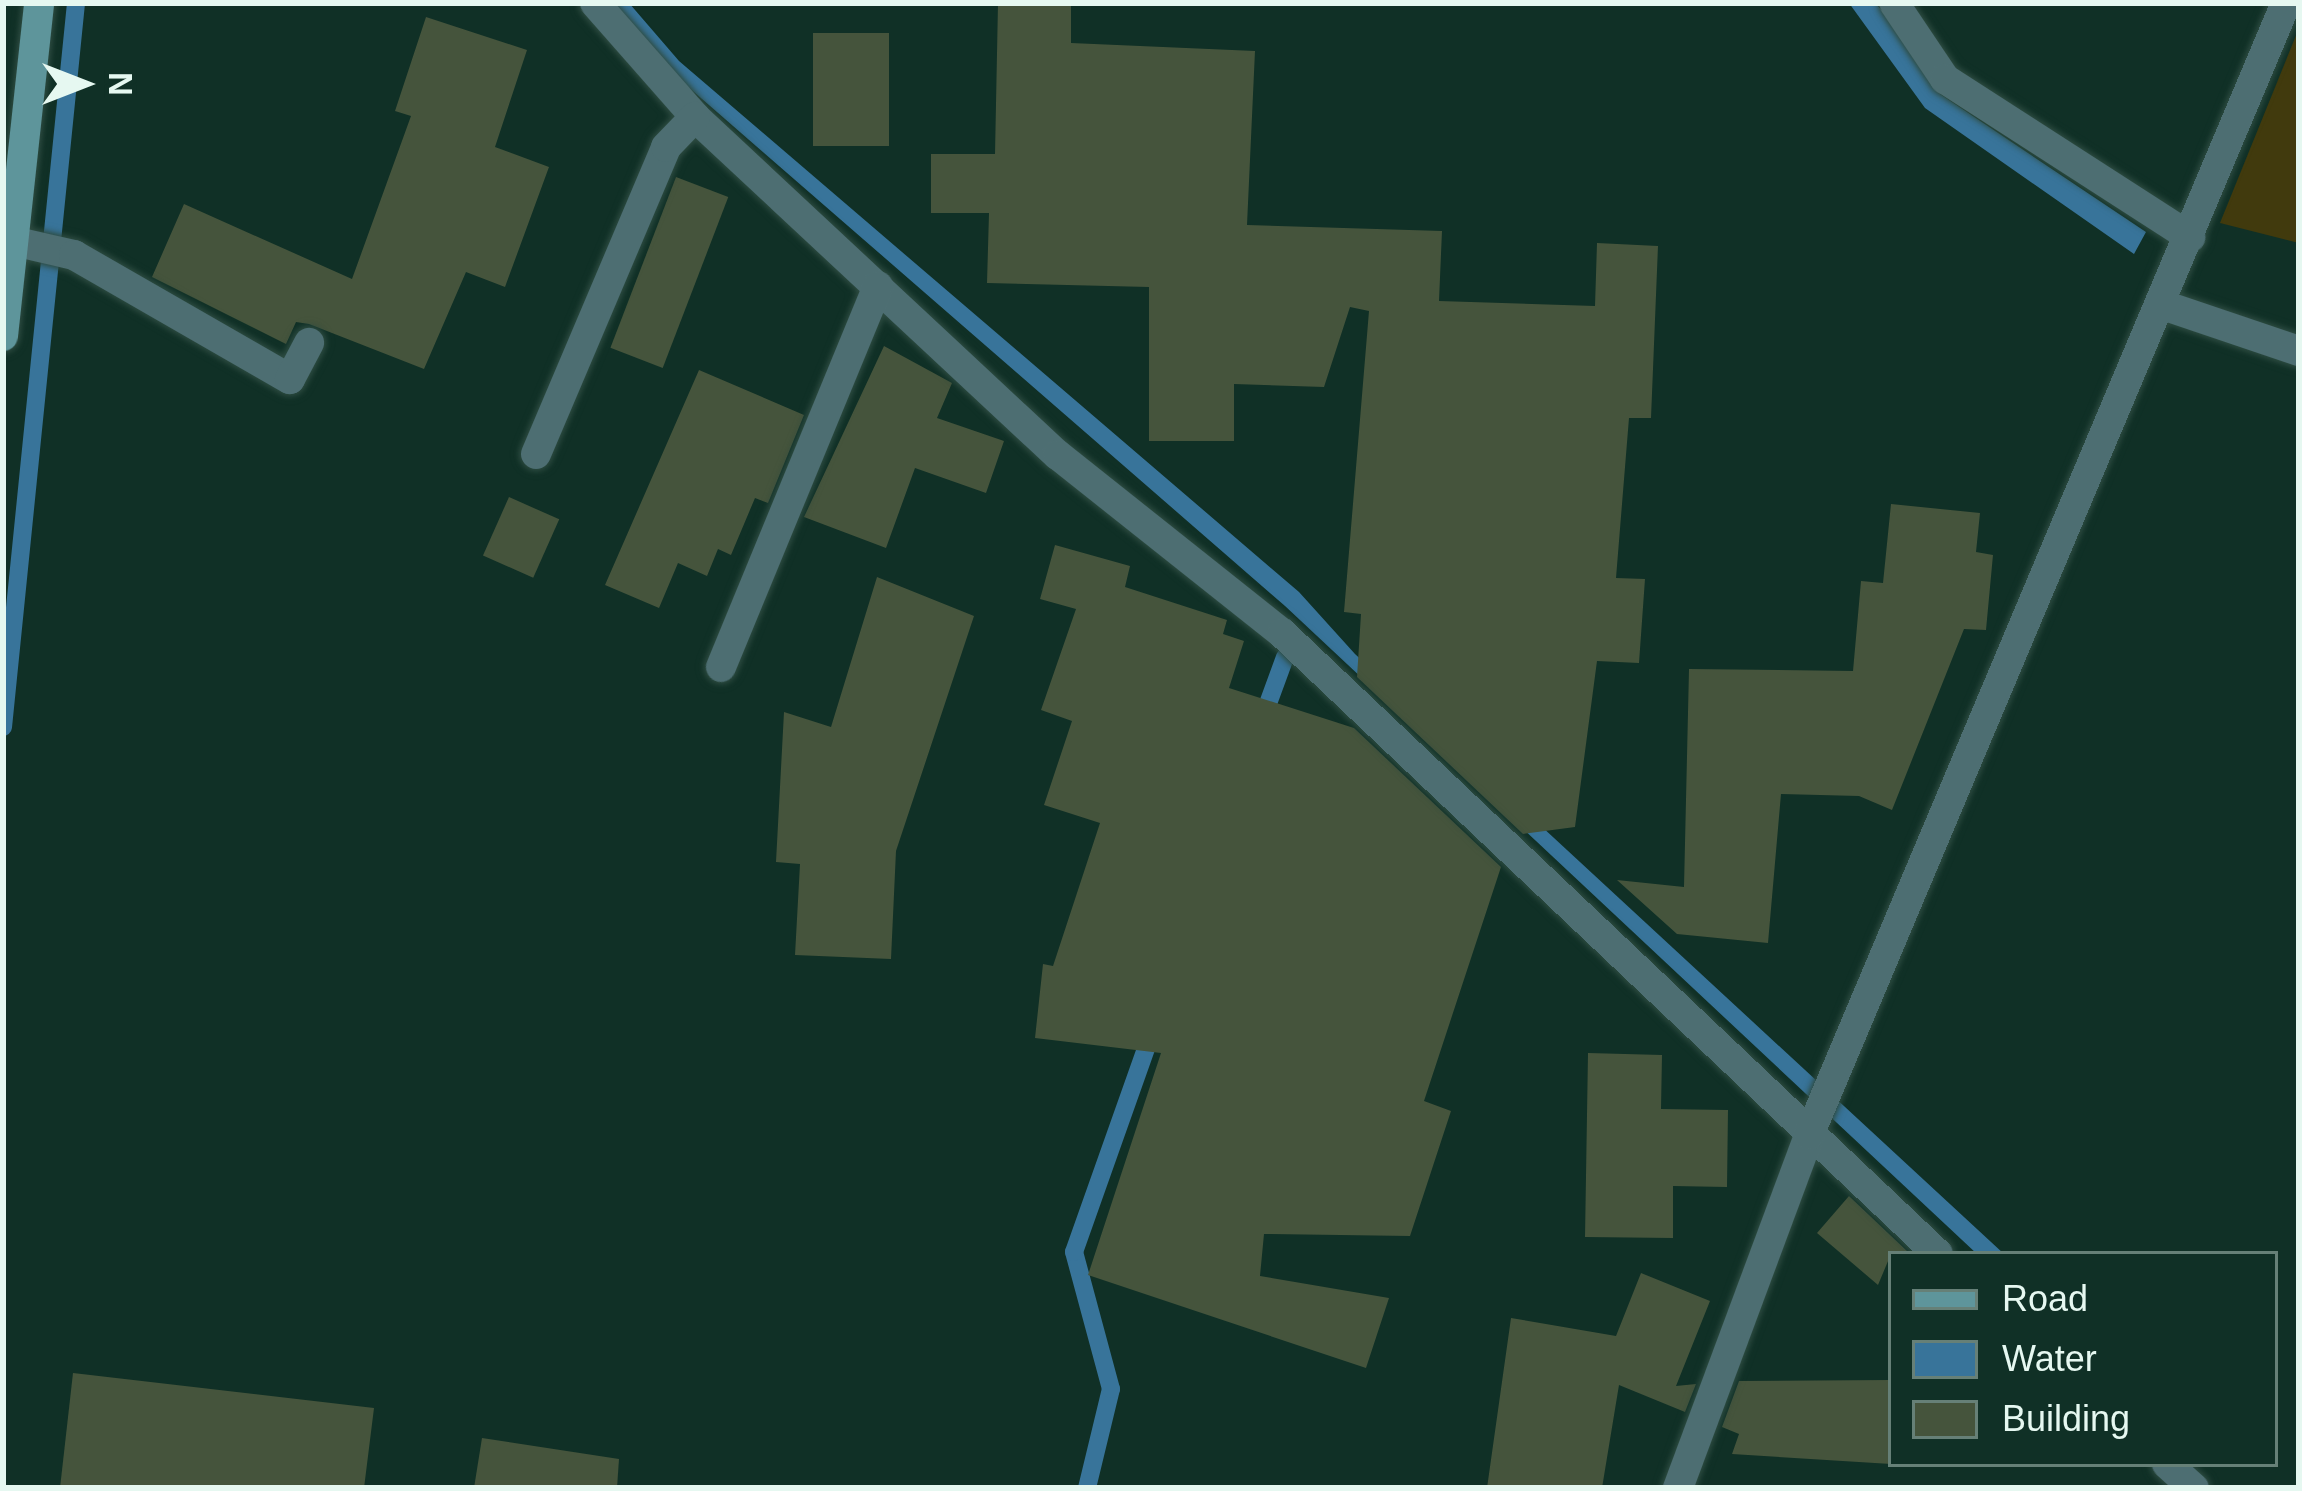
<!DOCTYPE html>
<style>
body{margin:0}
#map{position:relative;width:2302px;height:1491px;overflow:hidden;background:#103026;font-family:Arial,sans-serif}
div>[style]{position:absolute}
.green>*{inset:0;background:#413a0d}
.water>*{inset:0;background:#38749a}
.stream>*{height:18px;margin:-9px;padding:0 9px;transform-origin:9px;border-radius:9px;background:#38749a}
.building>*{inset:0;background:#45543c;transform-origin:0 0}
.roads{filter:drop-shadow(0 0 3px #2e4c42) drop-shadow(0 0 3px #2e4c42)}
.street>*{height:30px;margin:-15px;padding:0 15px;transform-origin:15px;border-radius:15px;background:#4d6e72}
.secondary>*{height:30px;margin:-15px;padding:0 15px;transform-origin:15px;border-radius:15px;background:#5e959b}
span{translate:-50% -50%;white-space:nowrap;text-align:center;line-height:1.15;-webkit-text-stroke:10px #103026;paint-order:stroke}
.frame{position:absolute;inset:0;border:6px solid #e6f8f1;pointer-events:none}
.legend{position:absolute;left:1888px;top:1251px;width:390px;height:216px;box-sizing:border-box;background:#103026;border:3px solid #668077;margin:0;padding:15px 21px;list-style:none;font-size:36px;color:#e6f8f1}
.legend li{display:flex;align-items:center;gap:24px;height:60px}
.legend b{width:60px;border:3px solid #668077}
.north{position:absolute;left:24px;top:24px;width:120px;height:120px;-webkit-text-stroke:9px #103026;paint-order:stroke;rotate:90deg;font-size:33px;font-weight:700;line-height:48px;text-align:center;color:#e6f8f1}
.north::after{content:'';display:block;margin:auto;width:42px;height:54px;background:#e6f8f1;clip-path:polygon(50% 0,100% 100%,50% 72%,0 100%)}
</style>
<div id="map">
<div class="green">
<i style="clip-path:polygon(2299px 28px,2299px 243px,2220px 223px)"></i>
</div>
<div class="water">
<i style="clip-path:polygon(612px 3px,629px 3px,679px 61px,1299px 592px,1355px 654px,2004px 1254px,1977px 1254px,1285px 606px,671px 72px)"></i>
<i style="clip-path:polygon(1849px 3px,1876px 3px,1940px 94px,2146px 232px,2134px 254px,1925px 108px)"></i>
</div>
<div class="stream">
<i style="left:1262px;top:720px;width:67px;rotate:-69.9deg"></i>
<i style="left:3px;top:727px;width:728px;rotate:-84.24deg"></i>
<i style="left:1087px;top:1488px;width:102px;rotate:-76.4deg"></i>
<i style="left:1111px;top:1389px;width:142px;rotate:-105.1deg"></i>
<i style="left:1074px;top:1252px;width:237px;rotate:-70.5deg"></i>
</div>
<div class="building">
<i style="clip-path:polygon(998px 3px,1071px 3px,1071px 43px,1255px 51px,1247px 225px,1442px 231px,1439px 301px,1595px 306px,1597px 243px,1658px 246px,1651px 418px,1629px 418px,1616px 578px,1645px 579px,1639px 663px,1597px 661px,1575px 827px,1523px 834px,1357px 677px,1361px 614px,1344px 612px,1369px 311px,1350px 307px,1324px 387px,1234px 384px,1234px 441px,1149px 441px,1149px 287px,987px 283px,989px 213px,931px 213px,931px 154px,995px 154px)"></i>
<i style="clip-path:polygon(426px 17px,527px 50px,495px 147px,549px 167px,505px 287px,466px 272px,424px 369px,309px 324px,296px 322px,286px 344px,152px 277px,184px 204px,352px 279px,411px 116px,395px 111px)"></i>
<i style="left:813px;top:33px;width:76px;height:113px"></i>
<i style="left:676px;top:177px;width:56px;height:183px;rotate:21deg"></i>
<i style="clip-path:polygon(884px 346px,952px 383px,937px 418px,1004px 441px,986px 493px,915px 468px,886px 548px,804px 517px)"></i>
<i style="clip-path:polygon(699px 370px,804px 415px,768px 503px,755px 498px,731px 555px,718px 549px,707px 576px,678px 563px,659px 608px,605px 585px)"></i>
<i style="left:509px;top:497px;width:55px;height:64px;rotate:24deg"></i>
<i style="clip-path:polygon(1891px 504px,1980px 513px,1976px 552px,1993px 555px,1986px 630px,1964px 629px,1892px 810px,1859px 796px,1781px 794px,1768px 943px,1677px 934px,1617px 880px,1684px 887px,1689px 669px,1853px 671px,1861px 581px,1883px 583px)"></i>
<i style="clip-path:polygon(1055px 545px,1130px 566px,1125px 587px,1227px 620px,1223px 634px,1244px 641px,1229px 688px,1354px 728px,1501px 867px,1424px 1101px,1451px 1111px,1410px 1236px,1264px 1234px,1260px 1276px,1389px 1298px,1366px 1368px,1088px 1275px,1161px 1053px,1035px 1038px,1043px 964px,1053px 966px,1100px 823px,1044px 805px,1072px 721px,1041px 710px,1076px 609px,1040px 599px)"></i>
<i style="clip-path:polygon(877px 577px,974px 616px,896px 851px,891px 959px,795px 955px,800px 864px,776px 862px,784px 712px,831px 727px)"></i>
<i style="clip-path:polygon(1588px 1053px,1662px 1055px,1661px 1109px,1728px 1110px,1727px 1187px,1673px 1186px,1673px 1238px,1585px 1237px)"></i>
<i style="clip-path:polygon(1849px 1196px,1907px 1251px,1891px 1254px,1878px 1285px,1817px 1233px)"></i>
<i style="clip-path:polygon(1641px 1273px,1710px 1301px,1676px 1386px,1696px 1384px,1685px 1412px,1619px 1385px,1602px 1488px,1487px 1488px,1511px 1318px,1616px 1336px)"></i>
<i style="clip-path:polygon(73px 1373px,374px 1408px,364px 1488px,60px 1488px)"></i>
<i style="clip-path:polygon(1891px 1380px,1891px 1464px,1732px 1454px,1739px 1434px,1722px 1427px,1739px 1381px)"></i>
<i style="clip-path:polygon(482px 1438px,619px 1459px,617px 1488px,474px 1488px)"></i>
</div>
<div class="roads">
<div class="street">
<i style="left:595px;top:3px;width:152px;rotate:48.7deg"></i>
<i style="left:695px;top:117px;width:496px;rotate:43deg"></i>
<i style="left:1058px;top:455px;width:286px;rotate:38.5deg"></i>
<i style="left:1282px;top:633px;width:903px;rotate:43.43deg"></i>
<i style="left:1894px;top:3px;width:92px;rotate:56.1deg"></i>
<i style="left:1945px;top:79px;width:292px;rotate:32.8deg"></i>
<i style="left:13px;top:241px;width:63px;rotate:12.9deg"></i>
<i style="left:74px;top:255px;width:249px;rotate:29.9deg"></i>
<i style="left:290px;top:379px;width:41px;rotate:-62.2deg"></i>
<i style="left:2163px;top:305px;width:144px;rotate:18.7deg"></i>
<i style="left:536px;top:454px;width:333px;rotate:-67deg"></i>
<i style="left:666px;top:147px;width:42px;rotate:-46deg"></i>
<i style="left:721px;top:667px;width:412px;rotate:-67.6deg"></i>
<i style="left:2167px;top:1464px;width:36px;rotate:42deg"></i>
<i style="left:1678px;top:1488px;width:377px;rotate:-69.6deg"></i>
<i style="left:1809px;top:1135px;width:1228px;rotate:-67.15deg"></i>
</div>
<div class="secondary">
<i style="left:3px;top:336px;width:335px;rotate:-83.8deg"></i>
</div>
</div>
<div class="frame"></div>
<ul class="legend">
<li><b style="height:15px;background:#5e959b"></b>Road</li>
<li><b style="height:33px;background:#38749a"></b>Water</li>
<li><b style="height:33px;background:#45543c"></b>Building</li>
</ul>
<div class="north">N</div>
</div>
